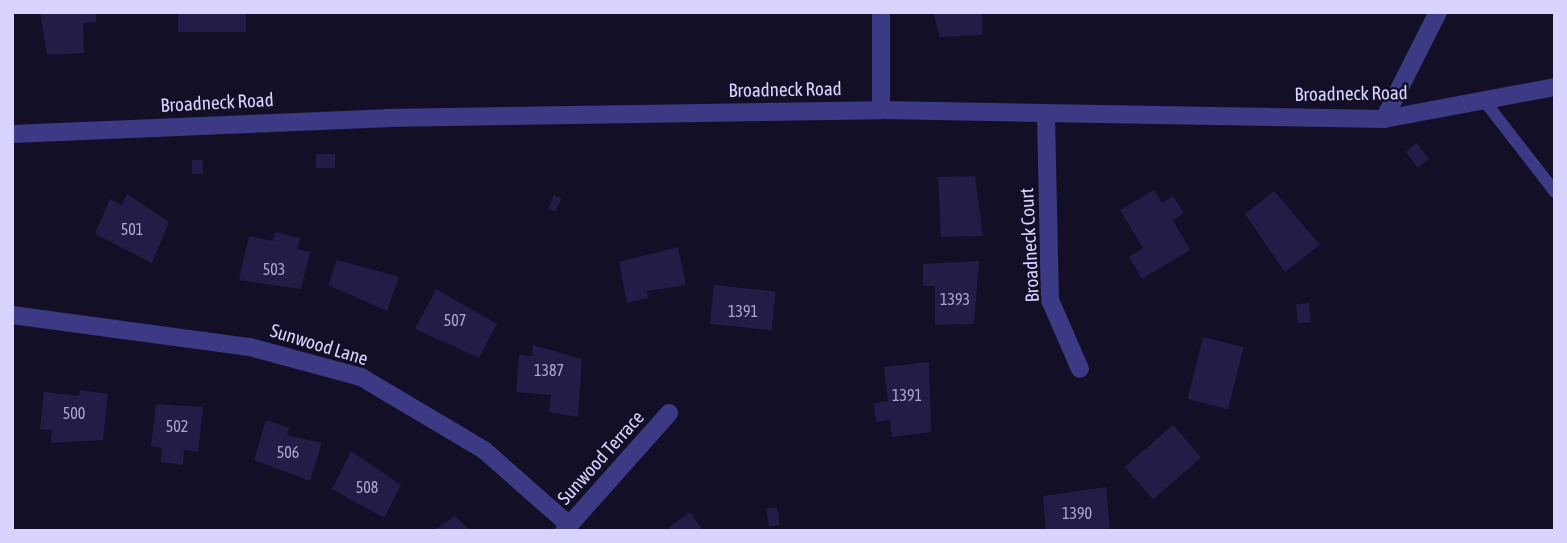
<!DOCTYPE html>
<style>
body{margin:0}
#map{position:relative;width:1567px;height:543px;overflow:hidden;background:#130f26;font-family:"Asap Condensed",sans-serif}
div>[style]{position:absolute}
.building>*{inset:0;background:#241b47;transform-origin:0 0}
.service>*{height:12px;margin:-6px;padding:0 6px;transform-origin:6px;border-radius:6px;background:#3d3a85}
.minor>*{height:18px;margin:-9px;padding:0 9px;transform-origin:9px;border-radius:9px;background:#3d3a85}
span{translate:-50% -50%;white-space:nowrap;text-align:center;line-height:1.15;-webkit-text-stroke:5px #130f26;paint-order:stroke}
.number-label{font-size:16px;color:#aca6d1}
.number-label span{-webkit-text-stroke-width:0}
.street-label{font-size:19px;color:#d9d4ff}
.frame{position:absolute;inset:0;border:14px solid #d9d4ff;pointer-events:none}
</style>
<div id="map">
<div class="building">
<i style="clip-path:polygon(40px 12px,96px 12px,96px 22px,83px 23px,84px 53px,47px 55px)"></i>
<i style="left:178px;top:12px;width:68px;height:20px"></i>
<i style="clip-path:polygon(933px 12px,982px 12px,983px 35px,940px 37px)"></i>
<i style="left:1417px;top:143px;width:20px;height:14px;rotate:53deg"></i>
<i style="left:316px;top:154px;width:19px;height:14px"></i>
<i style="left:192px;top:160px;width:11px;height:14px"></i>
<i style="clip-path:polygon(975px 176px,983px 236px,941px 237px,938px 177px)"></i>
<i style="clip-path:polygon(1154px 190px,1162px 203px,1173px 196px,1184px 213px,1173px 220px,1190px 250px,1142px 279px,1129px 257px,1143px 248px,1120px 210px)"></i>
<i style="clip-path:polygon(1274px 191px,1320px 245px,1285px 272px,1245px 214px)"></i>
<i style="clip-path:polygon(127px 194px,169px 222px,152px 263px,95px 234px,110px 199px,122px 205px)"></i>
<i style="left:554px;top:195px;width:8px;height:15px;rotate:23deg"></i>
<i style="clip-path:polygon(275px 232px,300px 238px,297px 249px,310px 252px,301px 289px,239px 280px,249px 236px,273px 241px)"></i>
<i style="clip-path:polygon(678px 247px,686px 285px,647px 291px,648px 298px,627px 303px,619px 262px)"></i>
<i style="clip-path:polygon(337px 260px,399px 277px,387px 311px,328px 285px)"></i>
<i style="clip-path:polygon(979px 261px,974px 324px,935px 325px,935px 286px,923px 286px,923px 264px)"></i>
<i style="left:714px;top:285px;width:62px;height:39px;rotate:6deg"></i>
<i style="clip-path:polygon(436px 289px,497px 324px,479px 358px,415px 329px)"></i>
<i style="left:1309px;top:303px;width:19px;height:13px;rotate:84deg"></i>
<i style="left:1203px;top:337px;width:42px;height:64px;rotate:14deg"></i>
<i style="clip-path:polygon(533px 345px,582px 359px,578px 417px,549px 412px,551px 395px,516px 392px,519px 355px,532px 356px)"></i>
<i style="clip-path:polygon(929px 362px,931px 432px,892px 437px,890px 420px,876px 422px,874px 403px,888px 401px,884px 367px)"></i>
<i style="clip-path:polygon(80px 390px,108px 394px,103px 440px,51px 443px,52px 430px,40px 429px,44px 392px,79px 396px)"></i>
<i style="clip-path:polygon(156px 404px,203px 407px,198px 452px,184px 450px,183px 465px,161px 462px,162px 448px,151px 446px)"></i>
<i style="clip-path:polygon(266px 420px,289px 428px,287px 435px,322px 443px,310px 481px,254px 460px)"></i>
<i style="left:1173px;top:425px;width:43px;height:64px;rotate:49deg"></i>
<i style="clip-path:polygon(351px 451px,401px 485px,384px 518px,332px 489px)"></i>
<i style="clip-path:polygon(1106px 487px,1110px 529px,1046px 531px,1043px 496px)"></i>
<i style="left:777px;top:507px;width:18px;height:11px;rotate:81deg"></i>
<i style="clip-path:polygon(690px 512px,703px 531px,671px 531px,669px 527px)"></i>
<i style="clip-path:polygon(455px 516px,471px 531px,432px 531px,436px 529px)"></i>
</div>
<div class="service">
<i style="left:1486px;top:103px;width:113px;rotate:52.2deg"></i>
</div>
<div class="minor">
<i style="left:881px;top:12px;width:98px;rotate:90deg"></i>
<i style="left:1046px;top:114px;width:186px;rotate:88.8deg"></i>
<i style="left:1050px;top:300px;width:75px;rotate:66.5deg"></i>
<i style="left:1384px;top:119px;width:120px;rotate:-63.2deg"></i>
<i style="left:12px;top:134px;width:374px;rotate:-2.4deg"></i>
<i style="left:386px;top:118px;width:495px;rotate:-0.9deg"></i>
<i style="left:881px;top:110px;width:503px;rotate:1.03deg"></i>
<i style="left:1384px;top:119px;width:174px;rotate:-10.6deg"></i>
<i style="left:12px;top:315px;width:240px;rotate:7.7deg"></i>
<i style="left:250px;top:347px;width:115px;rotate:15.1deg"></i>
<i style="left:361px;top:377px;width:143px;rotate:30.7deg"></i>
<i style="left:484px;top:450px;width:113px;rotate:41.4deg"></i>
<i style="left:564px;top:531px;width:158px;rotate:-48.3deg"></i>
</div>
<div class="number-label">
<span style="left:132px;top:229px">501</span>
<span style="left:274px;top:269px">503</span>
<span style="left:955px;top:299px">1393</span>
<span style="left:743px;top:311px">1391</span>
<span style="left:455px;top:320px">507</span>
<span style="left:549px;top:370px">1387</span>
<span style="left:907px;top:395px">1391</span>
<span style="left:74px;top:413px">500</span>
<span style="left:177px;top:426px">502</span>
<span style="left:288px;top:452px">506</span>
<span style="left:367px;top:487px">508</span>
<span style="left:1077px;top:513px">1390</span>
</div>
<div class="street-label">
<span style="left:785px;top:90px;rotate:-1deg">Broadneck Road</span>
<span style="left:1351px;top:94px;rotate:-1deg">Broadneck Road</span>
<span style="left:217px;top:103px;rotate:-3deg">Broadneck Road</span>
<span style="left:1030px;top:245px;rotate:-93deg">Broadneck Court</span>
<span style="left:319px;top:345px;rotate:17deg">Sunwood Lane</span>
<span style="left:601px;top:458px;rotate:-48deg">Sunwood Terrace</span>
</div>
<div class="frame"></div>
</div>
